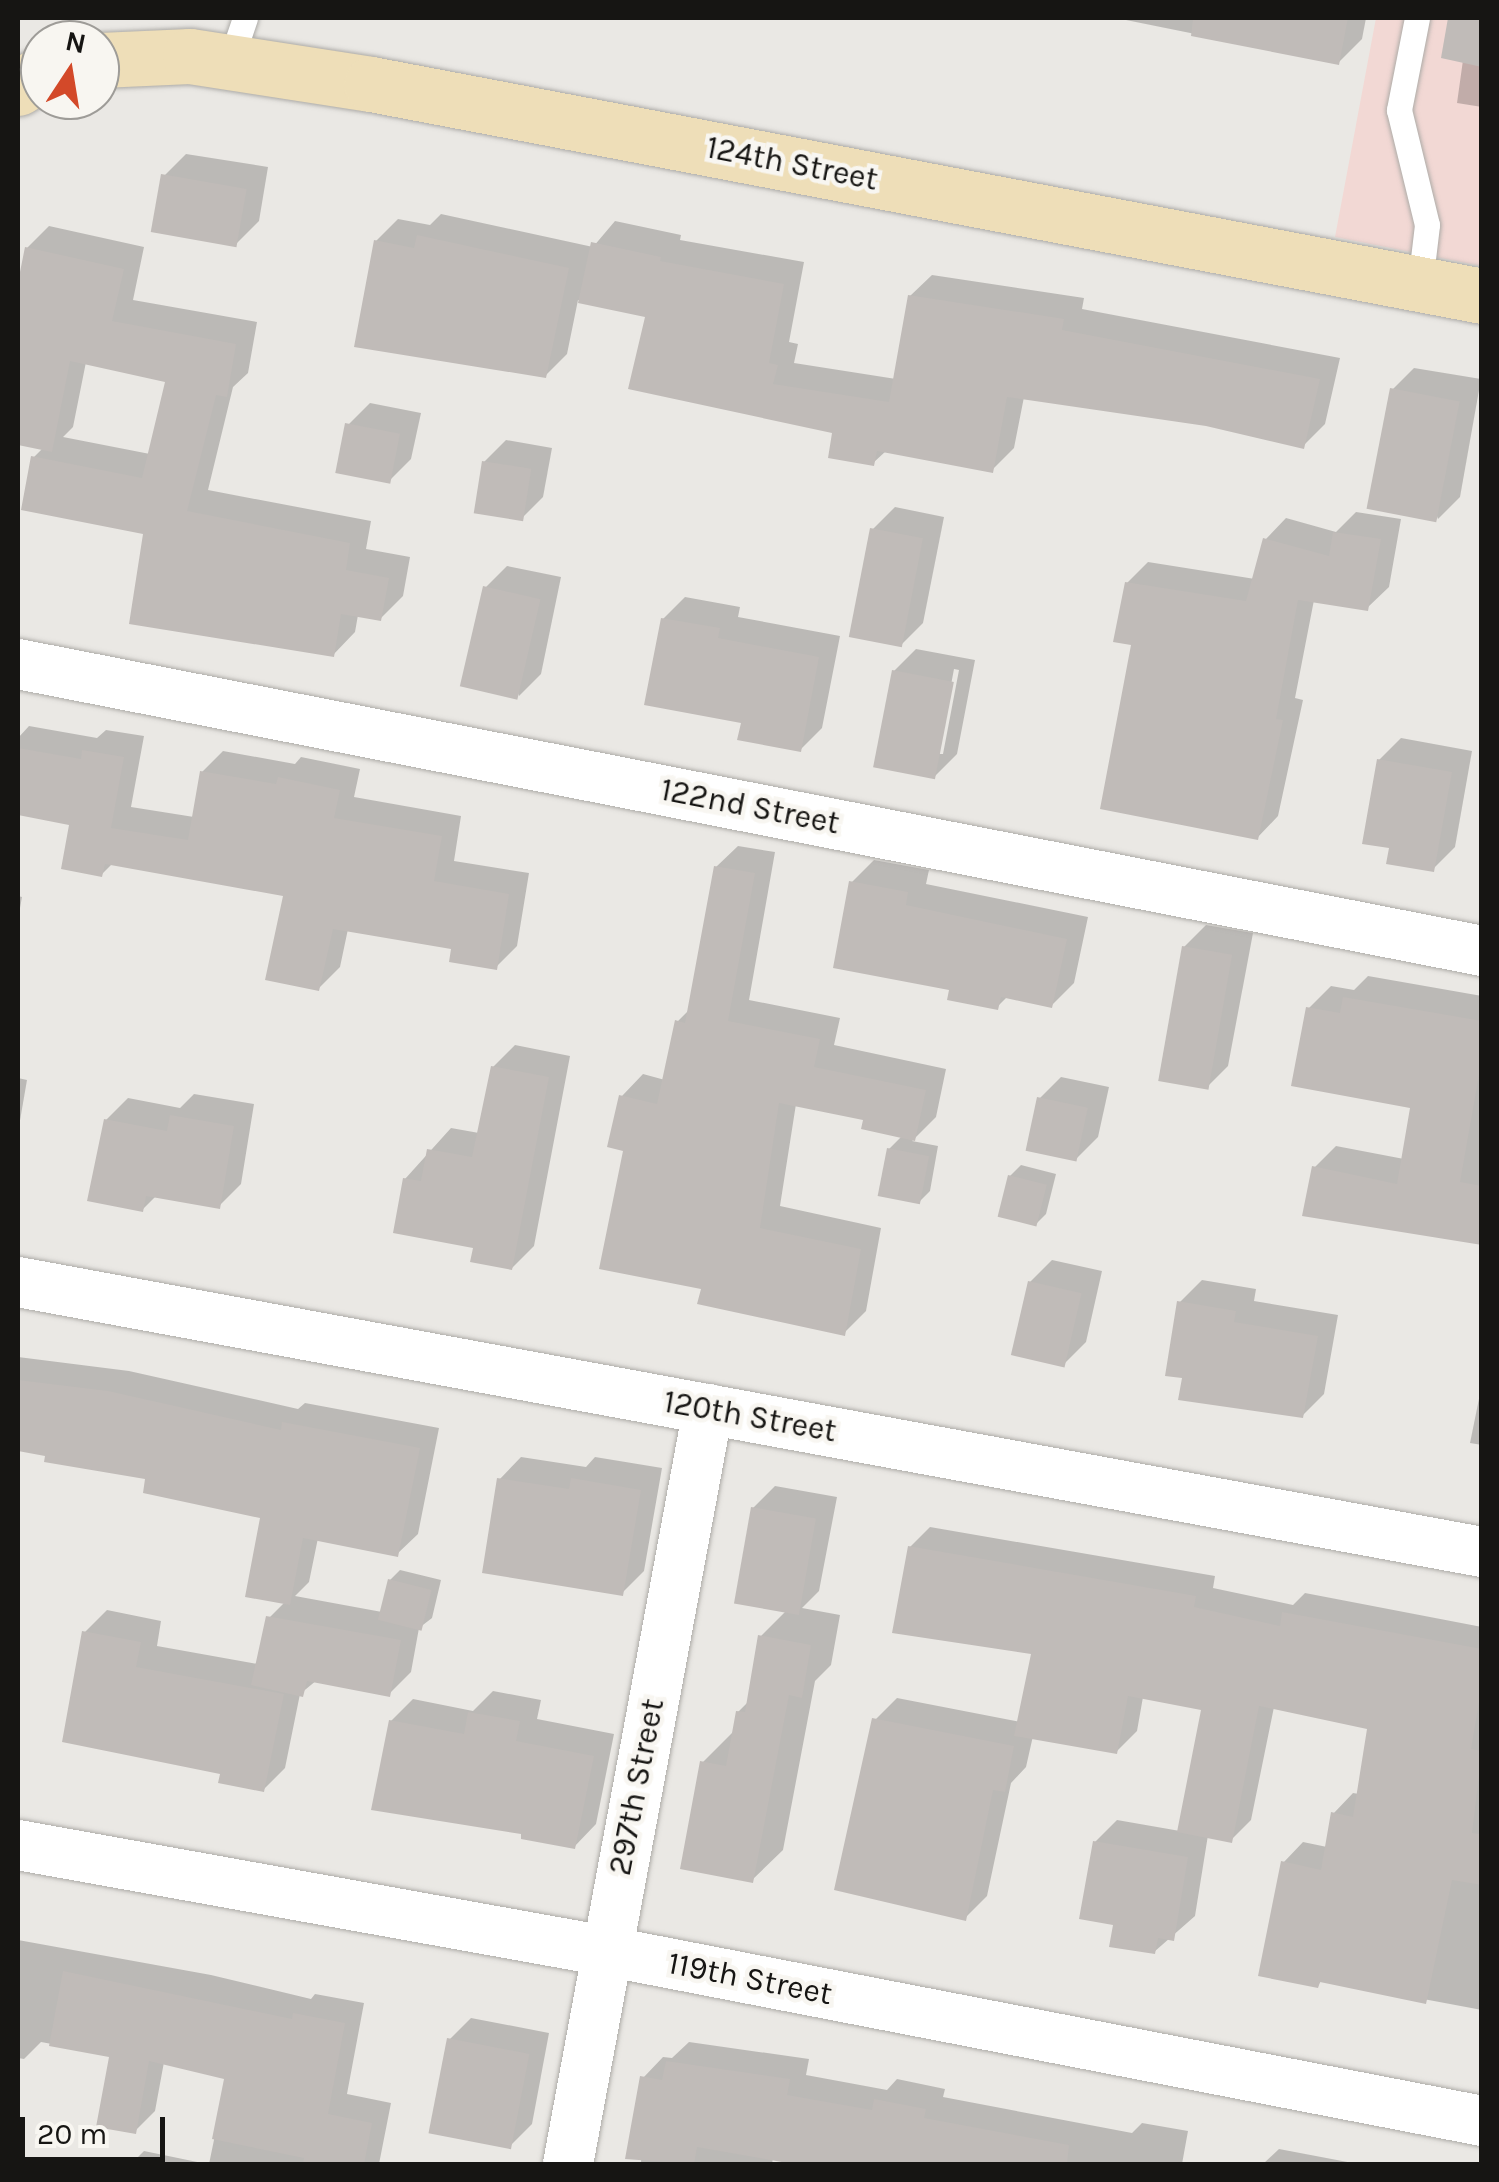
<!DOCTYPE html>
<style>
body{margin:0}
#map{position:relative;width:1499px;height:2182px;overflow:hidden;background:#eae8e4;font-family:Karla,sans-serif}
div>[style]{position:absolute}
.education>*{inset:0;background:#f2d8d4}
.shadow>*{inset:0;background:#0003}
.building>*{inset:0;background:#c0bbb8;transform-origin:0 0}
.roads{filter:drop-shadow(0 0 2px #adaba7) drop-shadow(0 0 2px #adaba7)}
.lane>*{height:25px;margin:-12.5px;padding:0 12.5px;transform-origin:12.5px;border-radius:12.5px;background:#fff}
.street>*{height:50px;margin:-25px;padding:0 25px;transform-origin:25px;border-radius:25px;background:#fff}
.secondary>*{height:55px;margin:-27.5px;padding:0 27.5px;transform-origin:27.5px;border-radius:27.5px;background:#eedeb8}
span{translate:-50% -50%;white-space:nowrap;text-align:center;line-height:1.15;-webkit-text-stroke:9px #f8f6f1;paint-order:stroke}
.street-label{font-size:32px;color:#161513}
.frame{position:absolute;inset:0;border:20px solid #161513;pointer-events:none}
.north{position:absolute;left:20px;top:20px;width:100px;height:100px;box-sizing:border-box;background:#f8f6f1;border:2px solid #9e9c98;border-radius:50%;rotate:12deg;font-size:28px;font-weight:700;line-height:40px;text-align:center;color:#161513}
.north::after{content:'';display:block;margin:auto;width:35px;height:45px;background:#d34929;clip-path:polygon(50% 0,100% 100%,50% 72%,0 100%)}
.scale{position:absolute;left:20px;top:2117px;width:145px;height:45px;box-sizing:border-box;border:5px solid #161513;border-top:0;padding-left:12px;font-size:30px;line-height:35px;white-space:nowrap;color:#161513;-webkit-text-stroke:8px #f8f6f1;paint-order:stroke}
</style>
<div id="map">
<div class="education">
<i style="clip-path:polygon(1376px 18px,1481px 18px,1481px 266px,1335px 237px)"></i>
</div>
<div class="shadow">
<i style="clip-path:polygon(1116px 18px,1366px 18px,1362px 39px,1338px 63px)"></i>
<i style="clip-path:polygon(1451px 18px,1482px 18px,1482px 107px,1457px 103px,1463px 60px,1444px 56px)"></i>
<i style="clip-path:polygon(186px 154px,268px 167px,259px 221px,237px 243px,164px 176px)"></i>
<i style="clip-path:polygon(441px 214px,593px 247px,615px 221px,681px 235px,680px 240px,804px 262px,789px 342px,798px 344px,794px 363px,896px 379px,910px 296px,932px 275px,1084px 298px,1082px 309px,1340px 358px,1325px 424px,1303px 446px,1206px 423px,1024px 397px,1014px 448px,992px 470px,886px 451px,873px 463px,835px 431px,648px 315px,578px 300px,567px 354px,545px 376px,376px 241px,398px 219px,430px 225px)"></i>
<i style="clip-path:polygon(evenodd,49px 226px,144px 247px,133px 300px,257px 322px,248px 373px,233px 387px,208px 490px,371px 521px,366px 549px,410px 557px,403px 596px,381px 618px,358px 615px,355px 632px,333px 655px,33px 458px,43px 448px,18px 443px,18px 294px,27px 248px,49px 226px,86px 362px,168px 380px,150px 454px,63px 437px,73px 427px,86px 362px)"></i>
<i style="clip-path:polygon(1414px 368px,1481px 379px,1460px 497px,1438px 519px,1392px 390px)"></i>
<i style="clip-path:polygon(370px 403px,421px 413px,411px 459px,389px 481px,348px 425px)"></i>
<i style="clip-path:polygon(506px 440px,552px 448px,543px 497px,521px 519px,484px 462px)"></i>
<i style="clip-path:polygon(895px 507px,944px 517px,923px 623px,901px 645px,873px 529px)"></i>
<i style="clip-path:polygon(1356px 512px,1401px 519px,1389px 587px,1367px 608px,1314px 600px,1295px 698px,1303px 700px,1278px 816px,1257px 838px,1134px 643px,1127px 583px,1148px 562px,1255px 579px,1265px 540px,1286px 518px,1336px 532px)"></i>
<i style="clip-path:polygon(507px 566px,561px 577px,541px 674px,519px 696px,485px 588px)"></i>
<i style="clip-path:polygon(685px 597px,740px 607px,738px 617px,840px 636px,822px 728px,800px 750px,744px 721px,663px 619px)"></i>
<i style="clip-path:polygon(evenodd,916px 649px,975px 660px,957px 754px,935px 776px,894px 671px,916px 649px,954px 669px,959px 670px,943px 754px,938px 754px,954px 669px)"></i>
<i style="clip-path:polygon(29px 726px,97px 738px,106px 730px,144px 736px,131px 807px,194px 817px,202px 772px,223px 751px,295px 764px,301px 757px,360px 769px,354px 797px,461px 816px,454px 861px,529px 873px,517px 946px,496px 967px,454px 947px,348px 929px,340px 967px,319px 988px,286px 893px,113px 863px,101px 875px,72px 823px,18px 813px,18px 738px)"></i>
<i style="clip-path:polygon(1401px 738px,1472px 751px,1455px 847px,1433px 869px,1392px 846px,1379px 760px)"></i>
<i style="clip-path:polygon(738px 846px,775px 852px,749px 1000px,840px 1018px,834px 1045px,946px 1069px,936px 1117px,912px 1141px,938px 1146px,930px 1191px,920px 1201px,889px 1149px,902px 1136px,866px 1118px,796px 1104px,780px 1206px,881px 1228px,866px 1311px,844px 1333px,704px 1287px,626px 1149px,622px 1096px,643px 1074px,665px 1080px,677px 1022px,690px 1009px,716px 867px)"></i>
<i style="clip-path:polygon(874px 860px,929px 870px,926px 884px,1088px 917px,1074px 983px,1052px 1005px,1008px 996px,997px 1007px,952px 988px,852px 882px)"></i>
<i style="clip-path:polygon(18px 896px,22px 897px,18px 919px)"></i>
<i style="clip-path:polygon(1206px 925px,1253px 933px,1228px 1066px,1206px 1088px,1184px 947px)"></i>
<i style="clip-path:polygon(1368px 976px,1482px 996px,1482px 1242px,1314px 1168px,1336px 1146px,1404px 1159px,1413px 1106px,1309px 1008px,1331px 986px,1354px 990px)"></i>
<i style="clip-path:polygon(515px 1045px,570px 1056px,534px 1246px,512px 1268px,476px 1246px,405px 1179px,451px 1128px,479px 1133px,493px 1067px)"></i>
<i style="clip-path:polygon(1061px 1077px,1109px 1087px,1098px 1137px,1076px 1159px,1039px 1099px)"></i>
<i style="clip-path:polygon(18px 1078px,27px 1080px,18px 1132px)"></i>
<i style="clip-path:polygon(194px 1094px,254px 1104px,241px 1184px,219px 1206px,157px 1195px,142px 1210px,106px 1120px,128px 1098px,180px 1108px)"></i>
<i style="clip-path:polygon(1021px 1165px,1056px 1174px,1046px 1214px,1036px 1224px,1010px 1176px)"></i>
<i style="clip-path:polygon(1052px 1260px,1102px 1271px,1086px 1342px,1064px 1364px,1030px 1282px)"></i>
<i style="clip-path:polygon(1202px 1280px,1256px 1289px,1254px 1301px,1338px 1315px,1324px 1394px,1302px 1416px,1185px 1376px,1180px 1302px)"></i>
<i style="clip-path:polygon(18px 1357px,129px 1371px,298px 1409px,305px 1403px,439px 1428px,418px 1534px,397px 1554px,318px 1538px,309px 1582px,295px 1596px,382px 1612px,390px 1580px,400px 1570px,441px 1580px,432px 1618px,419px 1628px,411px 1672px,389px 1694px,317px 1680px,300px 1694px,285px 1768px,263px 1790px,223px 1772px,85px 1632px,107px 1610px,161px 1621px,157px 1646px,258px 1664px,269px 1618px,285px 1602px,263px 1516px,148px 1477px,18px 1448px)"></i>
<i style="clip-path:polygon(1482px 1384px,1482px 1445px,1470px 1443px)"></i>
<i style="clip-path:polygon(521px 1457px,586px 1467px,595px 1457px,662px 1468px,644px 1571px,622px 1593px,499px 1480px)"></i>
<i style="clip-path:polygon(775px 1486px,837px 1497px,819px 1591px,802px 1608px,840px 1615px,831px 1665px,815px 1681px,783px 1850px,752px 1880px,703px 1762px,733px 1732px,738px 1712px,749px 1701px,760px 1637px,786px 1611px,753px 1508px)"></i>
<i style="clip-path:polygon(930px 1527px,1215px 1576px,1213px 1588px,1293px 1605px,1305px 1593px,1482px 1627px,1482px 2010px,1322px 1980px,1318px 1985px,1283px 1863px,1303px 1842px,1327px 1847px,1333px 1814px,1353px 1793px,1359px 1794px,1370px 1727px,1274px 1707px,1251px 1820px,1231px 1840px,1208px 1835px,1195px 1916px,1154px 1952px,1116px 1923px,1095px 1842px,1117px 1820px,1180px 1831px,1204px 1708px,1143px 1697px,1137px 1731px,1117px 1751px,1033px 1736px,1026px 1767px,1011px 1783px,987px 1896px,965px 1918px,875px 1720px,897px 1698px,1020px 1722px,1034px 1652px,910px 1547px)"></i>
<i style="clip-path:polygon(493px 1691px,541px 1700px,537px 1719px,614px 1734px,596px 1824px,574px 1847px,524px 1832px,391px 1721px,413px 1699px,473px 1711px)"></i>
<i style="clip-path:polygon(18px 1940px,211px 1975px,311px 1999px,315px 1994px,364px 2003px,347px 2094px,391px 2103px,379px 2164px,209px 2164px,227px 2077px,164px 2062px,155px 2111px,135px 2131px,112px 2055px,41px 2042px,24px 2059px,18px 2058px)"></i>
<i style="clip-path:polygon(471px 2018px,549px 2033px,532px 2124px,510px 2146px,449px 2040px)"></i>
<i style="clip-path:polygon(689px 2042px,809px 2059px,806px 2075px,887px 2090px,897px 2079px,945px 2089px,943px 2097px,1132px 2133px,1142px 2123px,1188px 2131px,1182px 2164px,816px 2164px,773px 2158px,772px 2164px,641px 2164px,643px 2078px,663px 2057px,672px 2058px)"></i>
<i style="clip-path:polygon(1279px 2149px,1358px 2164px,1263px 2164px)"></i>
<i style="clip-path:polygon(144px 2151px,207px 2164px,131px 2164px)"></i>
</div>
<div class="building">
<i style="clip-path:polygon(1193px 18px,1348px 18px,1339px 65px,1191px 36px)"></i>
<i style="clip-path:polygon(1448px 18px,1482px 18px,1482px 67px,1441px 58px)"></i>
<i style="left:161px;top:174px;width:87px;height:59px;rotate:10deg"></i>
<i style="clip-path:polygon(417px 235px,569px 268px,546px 378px,354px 347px,374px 240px,414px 248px)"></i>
<i style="clip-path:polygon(591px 242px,661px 257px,660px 261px,784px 284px,769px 363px,778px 365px,773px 384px,889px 402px,908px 295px,1064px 319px,1062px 330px,1320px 379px,1304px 449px,1206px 426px,1007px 397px,993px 473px,877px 451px,874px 466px,828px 458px,832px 433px,628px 389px,645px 317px,578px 303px)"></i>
<i style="clip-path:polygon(25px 247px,124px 269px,112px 321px,236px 344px,227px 397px,216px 395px,187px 511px,350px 543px,346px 570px,389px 578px,381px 621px,341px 614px,334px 657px,129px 624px,143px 534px,21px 510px,31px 456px,142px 478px,165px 382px,70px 361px,52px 452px,18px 445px,18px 282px)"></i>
<i style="left:1390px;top:388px;width:71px;height:123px;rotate:11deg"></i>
<i style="left:345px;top:423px;width:56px;height:51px;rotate:11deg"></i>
<i style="left:482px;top:461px;width:50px;height:53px;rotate:9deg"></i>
<i style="left:870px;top:528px;width:54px;height:111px;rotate:11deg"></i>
<i style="clip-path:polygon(1333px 532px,1381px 539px,1368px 611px,1298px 600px,1276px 719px,1283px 720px,1258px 840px,1100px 809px,1131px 645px,1113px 642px,1125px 582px,1246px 601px,1263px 538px,1329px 556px)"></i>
<i style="left:483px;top:586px;width:59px;height:103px;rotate:13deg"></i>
<i style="clip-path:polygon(661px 618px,720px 628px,718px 638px,819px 657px,801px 752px,737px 740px,741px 723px,644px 705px)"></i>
<i style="left:892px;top:670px;width:63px;height:99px;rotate:11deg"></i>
<i style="clip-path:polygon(18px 748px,81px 759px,82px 750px,124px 757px,111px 828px,188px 840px,200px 771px,276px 784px,278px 777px,340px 790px,334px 818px,442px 836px,434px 881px,509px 894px,497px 970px,449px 962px,451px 949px,333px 929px,319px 991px,265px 980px,283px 896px,105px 864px,102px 877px,61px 869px,69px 825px,18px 815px)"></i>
<i style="clip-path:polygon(1377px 759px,1452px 772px,1434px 872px,1386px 864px,1389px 848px,1362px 844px)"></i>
<i style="clip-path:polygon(714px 866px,755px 873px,728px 1021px,820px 1039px,814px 1067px,926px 1090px,915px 1141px,861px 1129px,863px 1120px,779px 1103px,760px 1228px,861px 1249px,845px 1336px,697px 1304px,701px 1289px,599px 1269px,623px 1151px,607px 1147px,619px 1095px,657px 1104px,675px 1020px,685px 1023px)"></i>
<i style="clip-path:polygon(849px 881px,908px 892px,906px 905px,1067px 939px,1052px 1008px,1001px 997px,998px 1010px,947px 1000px,949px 990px,833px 968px)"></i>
<i style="left:1182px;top:946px;width:51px;height:137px;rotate:10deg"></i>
<i style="clip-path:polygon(1343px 997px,1482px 1021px,1482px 1058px,1460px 1182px,1482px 1186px,1482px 1245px,1302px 1216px,1312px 1166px,1397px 1184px,1410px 1108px,1291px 1086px,1306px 1007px,1340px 1013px)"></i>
<i style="clip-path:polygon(491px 1066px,549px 1077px,512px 1270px,470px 1262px,473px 1248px,393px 1233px,403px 1178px,421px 1181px,427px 1149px,472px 1157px)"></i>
<i style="left:1037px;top:1097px;width:52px;height:55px;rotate:12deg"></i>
<i style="clip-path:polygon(170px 1115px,234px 1126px,220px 1209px,146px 1196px,143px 1212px,87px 1201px,104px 1119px,167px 1131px)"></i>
<i style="left:887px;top:1148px;width:43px;height:49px;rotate:11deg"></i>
<i style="left:1008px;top:1175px;width:40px;height:43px;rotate:14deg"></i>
<i style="left:1028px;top:1281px;width:55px;height:76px;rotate:13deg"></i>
<i style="clip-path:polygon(1177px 1301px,1236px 1311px,1234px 1322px,1318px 1336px,1303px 1418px,1178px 1400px,1182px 1378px,1165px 1376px)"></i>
<i style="clip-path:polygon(18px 1380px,108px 1391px,281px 1430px,282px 1422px,420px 1448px,398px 1557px,303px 1538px,290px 1605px,245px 1597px,260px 1518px,143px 1493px,145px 1479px,44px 1462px,45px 1456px,18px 1451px)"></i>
<i style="clip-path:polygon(497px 1478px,569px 1489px,571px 1478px,641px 1490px,623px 1596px,482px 1573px)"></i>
<i style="left:751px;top:1507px;width:66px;height:98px;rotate:10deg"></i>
<i style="clip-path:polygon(908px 1546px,1196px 1596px,1194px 1607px,1280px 1626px,1282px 1612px,1482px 1649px,1482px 1685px,1471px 1749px,1482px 1751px,1472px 1833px,1482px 1834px,1482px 1885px,1452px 1880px,1426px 2004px,1320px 1982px,1318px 1988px,1258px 1976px,1281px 1861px,1321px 1870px,1331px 1812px,1353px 1817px,1367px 1729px,1259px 1706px,1232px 1843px,1177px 1832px,1201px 1710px,1128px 1696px,1117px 1754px,1014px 1736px,1031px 1654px,892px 1633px)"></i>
<i style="left:388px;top:1579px;width:45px;height:42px;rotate:14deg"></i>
<i style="clip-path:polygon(266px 1616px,401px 1640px,390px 1697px,307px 1681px,303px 1697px,251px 1685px)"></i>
<i style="clip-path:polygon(82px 1631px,141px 1642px,136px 1667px,284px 1694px,264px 1792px,218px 1783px,220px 1774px,62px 1742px)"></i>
<i style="clip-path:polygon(758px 1635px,811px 1645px,802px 1698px,789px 1695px,753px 1883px,680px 1869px,700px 1761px,726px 1766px,736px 1711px,745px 1712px)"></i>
<i style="clip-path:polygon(468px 1712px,520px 1721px,516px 1741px,594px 1756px,575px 1849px,521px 1839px,521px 1834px,371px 1810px,389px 1720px,464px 1734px)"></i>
<i style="clip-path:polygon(872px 1718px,1014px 1746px,1005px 1792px,993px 1790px,966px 1921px,834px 1890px)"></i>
<i style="clip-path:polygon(1093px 1841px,1188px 1857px,1174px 1941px,1158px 1938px,1155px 1954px,1109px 1947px,1113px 1925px,1079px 1919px)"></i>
<i style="clip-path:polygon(63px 1971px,292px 2019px,293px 2013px,345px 2023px,328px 2114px,372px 2123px,364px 2164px,303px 2164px,304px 2158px,212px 2139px,224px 2079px,149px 2061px,136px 2134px,96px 2127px,109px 2057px,49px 2046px)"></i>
<i style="left:447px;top:2038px;width:84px;height:97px;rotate:11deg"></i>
<i style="clip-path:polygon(666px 2061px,790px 2079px,787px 2095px,872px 2110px,874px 2099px,926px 2109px,924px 2118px,1069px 2145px,1067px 2164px,793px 2164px,697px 2147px,694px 2164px,625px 2159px,640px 2076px,662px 2080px)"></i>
</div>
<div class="roads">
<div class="lane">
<i style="left:1417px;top:18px;width:94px;rotate:101.1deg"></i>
<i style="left:1399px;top:110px;width:118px;rotate:76.3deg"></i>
<i style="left:1427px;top:225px;width:59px;rotate:96.8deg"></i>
<i style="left:230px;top:62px;width:46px;rotate:-71.2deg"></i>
</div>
<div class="street">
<i style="left:18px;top:664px;width:1492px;rotate:11.09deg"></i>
<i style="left:18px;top:1282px;width:1489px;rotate:10.45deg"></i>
<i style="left:18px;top:1845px;width:597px;rotate:10.22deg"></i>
<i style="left:606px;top:1951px;width:892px;rotate:10.98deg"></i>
<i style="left:568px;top:2164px;width:768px;rotate:-79.49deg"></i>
</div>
<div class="secondary">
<i style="left:100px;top:60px;width:90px;rotate:-2.5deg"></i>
<i style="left:190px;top:56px;width:183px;rotate:8.8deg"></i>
<i style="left:371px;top:84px;width:1131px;rotate:10.8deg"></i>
<i style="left:18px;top:88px;width:26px;rotate:-32deg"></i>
</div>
</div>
<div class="street-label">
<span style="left:792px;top:164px;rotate:11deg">124th Street</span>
<span style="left:750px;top:807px;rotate:11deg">122nd Street</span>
<span style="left:750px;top:1417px;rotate:10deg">120th Street</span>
<span style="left:637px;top:1787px;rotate:-79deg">297th Street</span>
<span style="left:750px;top:1979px;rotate:11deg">119th Street</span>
</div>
<div class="frame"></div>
<div class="north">N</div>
<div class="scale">20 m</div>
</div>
